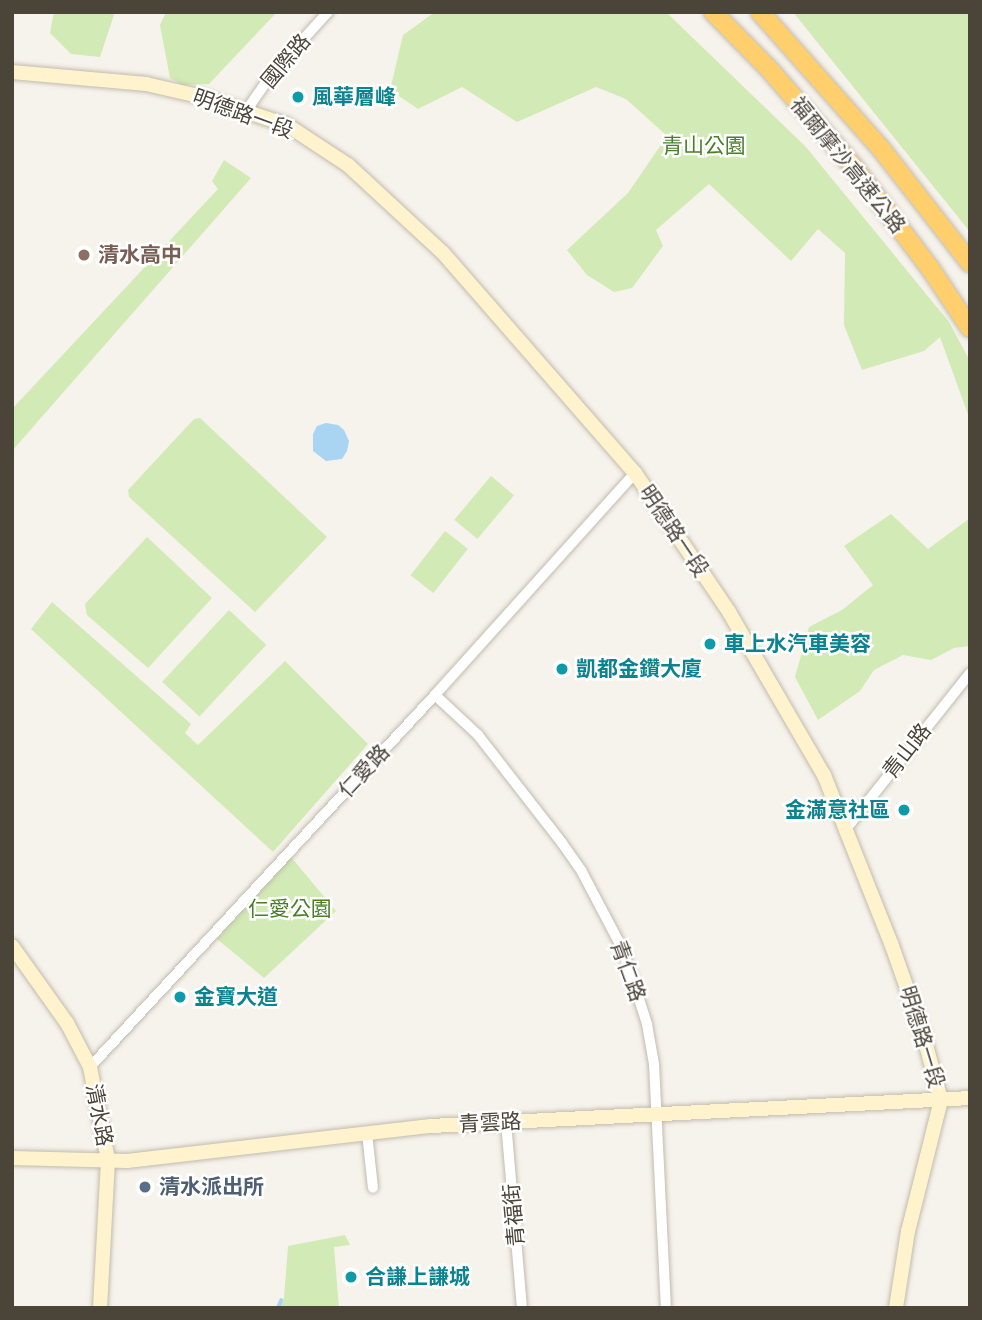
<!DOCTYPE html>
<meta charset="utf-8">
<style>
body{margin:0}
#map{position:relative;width:982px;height:1320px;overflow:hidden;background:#f6f3ec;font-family:Cabin,"Noto Sans TC",sans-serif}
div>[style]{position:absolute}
.green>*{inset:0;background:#d2eab5;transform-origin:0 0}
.water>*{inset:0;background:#a9d4f2}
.stream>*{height:3.5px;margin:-1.75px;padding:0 1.75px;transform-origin:1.75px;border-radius:1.75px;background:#a9d4f2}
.roads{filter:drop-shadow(0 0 2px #c2bbae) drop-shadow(0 0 2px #c2bbae)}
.street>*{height:10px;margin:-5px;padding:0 5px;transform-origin:5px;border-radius:5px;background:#fff}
.secondary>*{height:14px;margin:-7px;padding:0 7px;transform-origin:7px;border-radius:7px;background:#fff3cd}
.highway>*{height:18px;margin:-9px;padding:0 9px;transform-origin:9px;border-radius:9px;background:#ffcf6e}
.dots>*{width:19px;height:19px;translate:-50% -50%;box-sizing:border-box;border:4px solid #fff;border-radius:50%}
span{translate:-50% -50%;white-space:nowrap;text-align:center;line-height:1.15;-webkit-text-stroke:5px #fff;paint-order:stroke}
.street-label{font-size:21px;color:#4b4439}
.culture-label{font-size:21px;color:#0d838f;font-weight:700}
.left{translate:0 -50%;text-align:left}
.right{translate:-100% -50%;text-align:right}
.park-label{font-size:21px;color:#4a7f2a}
.education-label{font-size:21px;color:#785e54;font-weight:700}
.service-label{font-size:21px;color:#4e5e75;font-weight:700}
.frame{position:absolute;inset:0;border:14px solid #4b4439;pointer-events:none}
</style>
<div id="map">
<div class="green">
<i style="clip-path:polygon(54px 12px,115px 12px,100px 57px,71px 54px,50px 33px)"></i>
<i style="clip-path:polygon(166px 12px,277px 12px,209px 84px,183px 85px,170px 78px,160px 25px)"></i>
<i style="clip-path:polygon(435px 12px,666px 12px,806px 147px,949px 322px,970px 361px,970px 420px,940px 337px,924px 351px,862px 370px,844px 325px,845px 253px,818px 229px,791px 261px,709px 184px,656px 230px,663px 246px,632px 288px,614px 292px,587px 275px,567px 250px,628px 193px,667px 136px,626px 99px,596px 87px,517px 122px,462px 87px,418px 109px,390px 90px,403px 35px)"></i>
<i style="clip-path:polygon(793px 12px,970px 12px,970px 232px)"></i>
<i style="clip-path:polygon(224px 160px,251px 178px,12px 451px,12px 409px,218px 189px,212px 181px)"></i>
<i style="clip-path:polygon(200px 418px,327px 537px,255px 612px,129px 497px,128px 490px,194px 419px)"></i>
<i style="left:491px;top:476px;width:30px;height:57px;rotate:40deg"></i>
<i style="clip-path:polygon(891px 514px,928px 549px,970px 518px,970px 646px,954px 648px,931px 660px,903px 655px,874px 670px,860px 691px,818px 720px,795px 677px,809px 627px,842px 610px,873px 585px,844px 546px)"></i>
<i style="left:445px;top:531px;width:29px;height:56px;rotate:38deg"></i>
<i style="clip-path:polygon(147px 537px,212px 598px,148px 668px,87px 615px,85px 604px)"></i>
<i style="clip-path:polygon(52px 602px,191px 724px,185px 733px,198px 745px,285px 661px,368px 744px,273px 852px,31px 629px)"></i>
<i style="left:229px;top:610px;width:51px;height:98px;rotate:43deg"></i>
<i style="clip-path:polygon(291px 857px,336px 911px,264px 978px,217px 939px)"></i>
<i style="clip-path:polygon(345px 1235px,350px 1245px,334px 1247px,339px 1308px,280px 1308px,284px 1298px,288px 1246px)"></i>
</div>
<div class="water">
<i style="clip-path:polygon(326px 423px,338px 425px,344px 430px,349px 441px,347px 451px,342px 459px,326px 461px,313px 451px,313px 434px,317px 426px)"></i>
</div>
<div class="stream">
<i style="left:278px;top:1308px;width:8px;rotate:-67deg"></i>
</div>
<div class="roads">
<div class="street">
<i style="left:246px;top:111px;width:44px;rotate:-55.2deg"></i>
<i style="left:271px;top:75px;width:85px;rotate:-47.9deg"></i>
<i style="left:435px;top:695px;width:59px;rotate:42.9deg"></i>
<i style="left:478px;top:735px;width:137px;rotate:52.1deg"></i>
<i style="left:562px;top:843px;width:35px;rotate:55deg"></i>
<i style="left:582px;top:872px;width:84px;rotate:62.2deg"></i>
<i style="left:621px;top:946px;width:27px;rotate:70deg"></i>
<i style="left:630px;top:971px;width:56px;rotate:72.2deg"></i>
<i style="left:647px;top:1024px;width:41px;rotate:80.1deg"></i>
<i style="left:654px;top:1064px;width:244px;rotate:87.2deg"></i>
<i style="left:846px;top:829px;width:199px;rotate:-51.5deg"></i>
<i style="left:90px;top:1067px;width:507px;rotate:-47.16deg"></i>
<i style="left:435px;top:695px;width:299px;rotate:-48deg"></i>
<i style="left:506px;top:1122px;width:187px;rotate:85.1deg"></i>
<i style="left:367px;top:1133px;width:55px;rotate:83.8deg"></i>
</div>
<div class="secondary">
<i style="left:12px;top:72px;width:135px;rotate:5.1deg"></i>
<i style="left:146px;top:84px;width:54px;rotate:12.8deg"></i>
<i style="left:199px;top:96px;width:93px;rotate:18.2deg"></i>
<i style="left:287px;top:125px;width:73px;rotate:33.3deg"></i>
<i style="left:348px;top:165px;width:129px;rotate:42.8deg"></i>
<i style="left:443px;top:253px;width:292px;rotate:48.9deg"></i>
<i style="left:635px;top:473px;width:168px;rotate:55.9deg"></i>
<i style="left:729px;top:612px;width:189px;rotate:59.8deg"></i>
<i style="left:824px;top:775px;width:181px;rotate:68.3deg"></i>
<i style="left:891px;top:943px;width:96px;rotate:70.6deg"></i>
<i style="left:923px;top:1034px;width:68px;rotate:74.7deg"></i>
<i style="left:941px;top:1100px;width:135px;rotate:104.1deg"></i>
<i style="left:908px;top:1231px;width:78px;rotate:98.9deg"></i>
<i style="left:12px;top:946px;width:95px;rotate:54.5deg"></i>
<i style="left:67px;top:1023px;width:50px;rotate:62.4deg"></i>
<i style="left:90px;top:1067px;width:95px;rotate:79deg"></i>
<i style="left:108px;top:1160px;width:148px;rotate:93.1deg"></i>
<i style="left:12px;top:1158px;width:115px;rotate:1.5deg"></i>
<i style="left:127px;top:1161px;width:306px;rotate:-6.6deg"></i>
<i style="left:431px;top:1126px;width:540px;rotate:-2.97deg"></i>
</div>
<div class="highway">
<i style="left:713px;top:12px;width:81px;rotate:45.5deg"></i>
<i style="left:770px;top:70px;width:127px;rotate:49.2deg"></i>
<i style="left:853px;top:166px;width:128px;rotate:53deg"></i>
<i style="left:930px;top:268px;width:72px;rotate:56.3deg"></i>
<i style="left:760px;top:12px;width:184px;rotate:48.5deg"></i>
<i style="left:882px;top:150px;width:143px;rotate:52.1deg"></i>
</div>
</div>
<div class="dots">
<i style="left:298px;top:97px;background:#0f9aa8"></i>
<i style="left:84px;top:255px;background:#8d6e63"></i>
<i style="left:710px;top:644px;background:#0f9aa8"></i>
<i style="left:562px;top:669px;background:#0f9aa8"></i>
<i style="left:904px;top:810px;background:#0f9aa8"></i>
<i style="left:180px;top:997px;background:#0f9aa8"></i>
<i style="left:145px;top:1187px;background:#5c6f8a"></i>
<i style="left:351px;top:1277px;background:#0f9aa8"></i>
</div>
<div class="street-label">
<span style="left:286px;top:61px;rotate:-50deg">國際路</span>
<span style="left:243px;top:114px;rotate:20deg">明德路一段</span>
<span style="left:848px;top:165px;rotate:51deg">福爾摩沙高速公路</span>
<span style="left:674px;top:531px;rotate:56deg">明德路一段</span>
<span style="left:907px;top:751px;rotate:-52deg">青山路</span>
<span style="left:364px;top:771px;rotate:-47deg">仁愛路</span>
<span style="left:628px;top:971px;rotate:70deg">青仁路</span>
<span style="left:922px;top:1037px;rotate:73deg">明德路一段</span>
<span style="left:99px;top:1115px;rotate:79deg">清水路</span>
<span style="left:490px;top:1123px;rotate:-3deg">青雲路</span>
<span style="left:514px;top:1215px;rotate:-95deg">青福街</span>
</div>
<div class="culture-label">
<span class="left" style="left:312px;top:97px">風華層峰</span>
<span class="left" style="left:724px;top:644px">車上水汽車美容</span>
<span class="left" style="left:576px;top:669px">凱都金鑽大廈</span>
<span class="right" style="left:890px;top:810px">金滿意社區</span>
<span class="left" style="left:194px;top:997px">金寶大道</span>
<span class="left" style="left:365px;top:1277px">合謙上謙城</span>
</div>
<div class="park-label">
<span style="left:704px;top:146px">青山公園</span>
<span style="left:290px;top:909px">仁愛公園</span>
</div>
<div class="education-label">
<span class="left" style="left:98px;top:255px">清水高中</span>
</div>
<div class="service-label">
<span class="left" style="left:159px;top:1187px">清水派出所</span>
</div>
<div class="frame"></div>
</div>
